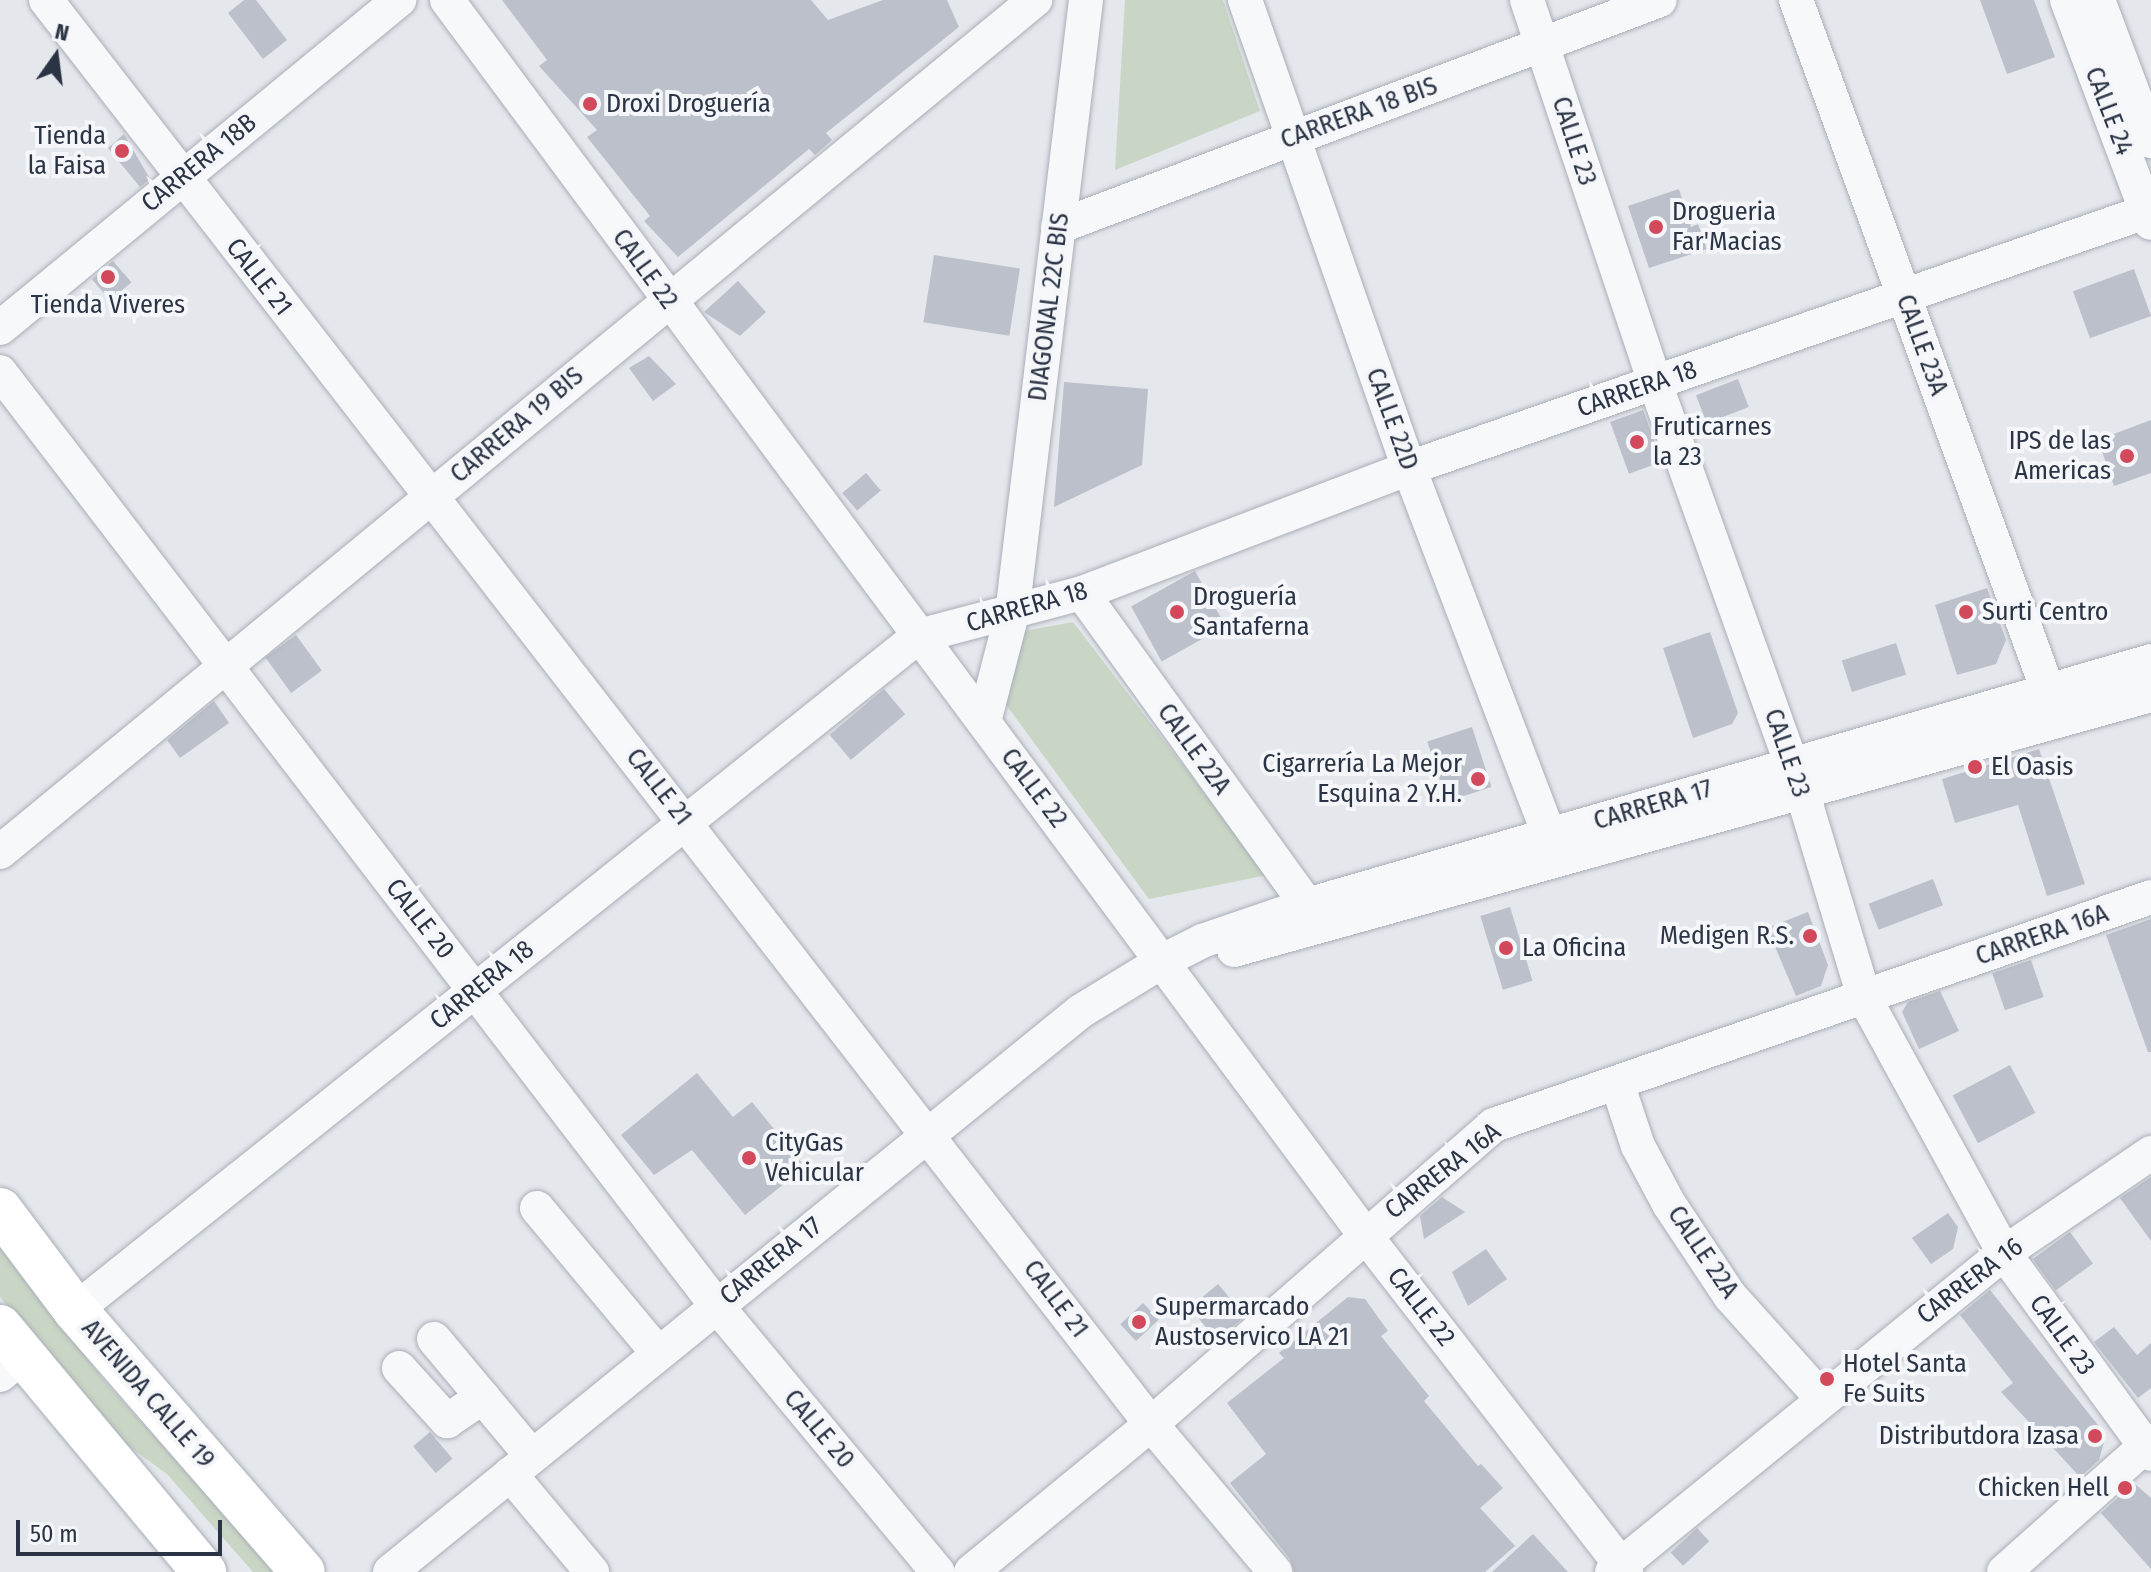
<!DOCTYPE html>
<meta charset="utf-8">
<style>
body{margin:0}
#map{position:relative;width:2151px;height:1572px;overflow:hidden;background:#e4e7ec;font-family:"Fira Sans Condensed",sans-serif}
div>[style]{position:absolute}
.green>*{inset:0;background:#c9d6c5}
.building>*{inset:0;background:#bbc0ca;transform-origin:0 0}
.roads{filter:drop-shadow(0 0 2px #a9aeb7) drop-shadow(0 0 2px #a9aeb7)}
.minor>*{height:34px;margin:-17px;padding:0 17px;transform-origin:17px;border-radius:17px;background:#f7f8fa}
.major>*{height:44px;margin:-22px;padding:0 22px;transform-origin:22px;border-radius:22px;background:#fff}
.dots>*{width:22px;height:22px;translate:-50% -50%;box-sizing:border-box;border:4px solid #f4f6f9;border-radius:50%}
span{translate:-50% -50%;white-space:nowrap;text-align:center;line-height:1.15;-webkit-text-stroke:8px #f4f6f9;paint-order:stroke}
.poi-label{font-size:26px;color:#2b3445}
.left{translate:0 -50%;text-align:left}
.right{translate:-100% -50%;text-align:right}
.street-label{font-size:26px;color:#2b3445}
.north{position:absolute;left:16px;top:16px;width:80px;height:80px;-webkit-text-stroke:6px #f4f6f9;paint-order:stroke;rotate:14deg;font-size:22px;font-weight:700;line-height:32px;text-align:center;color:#2b3445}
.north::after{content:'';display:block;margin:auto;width:28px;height:36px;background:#2b3445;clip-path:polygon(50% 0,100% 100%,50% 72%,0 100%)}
.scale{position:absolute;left:16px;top:1520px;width:206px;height:36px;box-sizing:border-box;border:4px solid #2b3445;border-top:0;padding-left:10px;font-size:24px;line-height:28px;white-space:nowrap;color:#2b3445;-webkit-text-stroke:6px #f4f6f9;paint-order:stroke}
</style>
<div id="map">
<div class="green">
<i style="clip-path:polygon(1125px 0,1223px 0,1260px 111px,1115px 170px)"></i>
<i style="clip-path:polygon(1073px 622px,1267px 875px,1149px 899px,1004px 702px,1024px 631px)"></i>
<i style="clip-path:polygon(0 1245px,102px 1378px,275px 1572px,253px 1572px,167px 1474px,113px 1435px,0 1297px)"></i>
</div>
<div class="building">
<i style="clip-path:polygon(244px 0,256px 0,287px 40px,263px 59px,228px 13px)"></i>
<i style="clip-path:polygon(502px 0,811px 0,828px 20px,883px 0,947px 0,959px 27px,826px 133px,832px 140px,815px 155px,809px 149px,678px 257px,644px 221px,650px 216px,587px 137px,597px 130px,539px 66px,547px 60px)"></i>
<i style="clip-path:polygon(1980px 0,2034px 0,2055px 57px,2007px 74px)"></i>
<i style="clip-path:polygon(124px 134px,150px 179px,140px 187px,108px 148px)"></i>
<i style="clip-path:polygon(1679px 189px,1691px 227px,1698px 224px,1707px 249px,1649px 268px,1628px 206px)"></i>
<i style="left:934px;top:255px;width:87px;height:68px;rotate:9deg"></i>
<i style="left:113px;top:261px;width:28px;height:28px;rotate:49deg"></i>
<i style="left:2134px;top:269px;width:50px;height:65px;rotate:70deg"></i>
<i style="clip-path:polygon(738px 281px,766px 312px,740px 336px,704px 312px)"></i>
<i style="clip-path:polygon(649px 356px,676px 384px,653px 401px,629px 368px)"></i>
<i style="left:1738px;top:379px;width:30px;height:45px;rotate:69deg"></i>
<i style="clip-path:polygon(1064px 382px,1148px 389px,1142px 465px,1054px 507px)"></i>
<i style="left:1643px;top:410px;width:55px;height:35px;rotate:70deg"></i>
<i style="clip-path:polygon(2151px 420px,2151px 473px,2114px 486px,2098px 440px)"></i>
<i style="left:866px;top:473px;width:23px;height:31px;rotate:50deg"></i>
<i style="left:1195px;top:571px;width:63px;height:73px;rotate:61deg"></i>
<i style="clip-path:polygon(1987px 588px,2006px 640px,1996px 664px,1957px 675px,1935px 605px)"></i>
<i style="clip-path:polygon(1710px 632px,1738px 713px,1732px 724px,1693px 738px,1663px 648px)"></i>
<i style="left:296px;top:635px;width:44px;height:38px;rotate:54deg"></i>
<i style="left:1896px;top:643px;width:33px;height:57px;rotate:72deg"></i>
<i style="left:884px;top:689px;width:33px;height:71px;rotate:50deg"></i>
<i style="clip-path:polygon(214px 701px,229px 723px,180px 758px,167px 740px)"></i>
<i style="left:1472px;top:727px;width:63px;height:47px;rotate:72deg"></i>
<i style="clip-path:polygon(2039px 749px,2085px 884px,2047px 896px,2018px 805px,1955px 823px,1942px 779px)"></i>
<i style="left:1933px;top:879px;width:28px;height:69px;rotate:69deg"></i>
<i style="left:1510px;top:907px;width:77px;height:31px;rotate:73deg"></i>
<i style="clip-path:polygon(1808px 912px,1828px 965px,1821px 986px,1796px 996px,1767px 928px)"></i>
<i style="clip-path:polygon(2151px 919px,2151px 1052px,2148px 1052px,2106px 935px)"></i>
<i style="left:2031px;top:960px;width:39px;height:41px;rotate:71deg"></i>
<i style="clip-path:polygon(1940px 991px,1959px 1031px,1919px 1049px,1902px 1012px,1908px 1002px)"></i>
<i style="left:2010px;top:1065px;width:54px;height:65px;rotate:62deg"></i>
<i style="clip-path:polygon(697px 1073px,733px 1117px,752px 1102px,805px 1167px,745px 1215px,692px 1150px,654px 1175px,621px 1135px)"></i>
<i style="clip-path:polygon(2151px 1177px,2151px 1241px,2120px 1198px)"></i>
<i style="clip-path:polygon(1442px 1197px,1465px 1212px,1424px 1239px,1420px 1216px)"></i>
<i style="clip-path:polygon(1948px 1213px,1958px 1227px,1953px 1249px,1931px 1264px,1912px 1238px)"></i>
<i style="left:2070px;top:1232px;width:39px;height:46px;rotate:54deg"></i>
<i style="clip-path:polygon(1486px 1249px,1507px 1279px,1468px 1306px,1452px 1272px)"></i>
<i style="left:1218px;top:1284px;width:42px;height:37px;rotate:50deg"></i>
<i style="clip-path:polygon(1990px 1290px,2106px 1435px,2099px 1460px,2080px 1477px,2001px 1392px,2013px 1383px,1960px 1315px)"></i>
<i style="clip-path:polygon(1348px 1297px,1365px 1299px,1388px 1331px,1381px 1336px,1429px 1396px,1424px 1401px,1478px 1466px,1481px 1464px,1503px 1488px,1480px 1508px,1515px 1546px,1485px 1572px,1294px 1572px,1290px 1559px,1230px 1483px,1266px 1454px,1227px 1403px,1284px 1358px,1279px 1353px)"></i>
<i style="left:1143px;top:1303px;width:23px;height:31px;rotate:47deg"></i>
<i style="clip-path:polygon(2114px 1327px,2137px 1355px,2151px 1343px,2151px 1388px,2138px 1398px,2094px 1342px)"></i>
<i style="left:430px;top:1432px;width:35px;height:22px;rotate:50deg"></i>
<i style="clip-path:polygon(2134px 1483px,2151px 1498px,2151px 1569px,2101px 1513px)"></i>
<i style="left:1697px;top:1528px;width:18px;height:36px;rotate:47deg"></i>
<i style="clip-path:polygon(1533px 1534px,1568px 1572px,1492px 1572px)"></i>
</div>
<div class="roads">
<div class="minor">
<i style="left:46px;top:0;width:1802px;rotate:52.19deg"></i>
<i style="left:1151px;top:1424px;width:193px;rotate:50deg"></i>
<i style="left:447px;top:0;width:1539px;rotate:53.38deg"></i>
<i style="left:1365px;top:1235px;width:426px;rotate:52.2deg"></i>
<i style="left:1245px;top:0;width:496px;rotate:70.7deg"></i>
<i style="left:1409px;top:468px;width:393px;rotate:69.1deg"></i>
<i style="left:1527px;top:0;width:404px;rotate:71.5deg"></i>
<i style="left:1655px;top:383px;width:451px;rotate:70.3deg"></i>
<i style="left:1807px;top:808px;width:197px;rotate:73.2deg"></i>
<i style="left:1864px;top:997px;width:292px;rotate:61.3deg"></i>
<i style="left:2004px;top:1253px;width:249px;rotate:53.8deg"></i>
<i style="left:1796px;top:0;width:736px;rotate:69.96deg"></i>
<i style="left:2067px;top:0;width:238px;rotate:69.4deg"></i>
<i style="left:2098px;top:0;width:151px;rotate:69.4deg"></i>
<i style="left:1058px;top:227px;width:643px;rotate:-20.66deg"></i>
<i style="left:0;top:328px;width:517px;rotate:-39.42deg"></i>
<i style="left:0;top:372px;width:1176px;rotate:52.5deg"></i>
<i style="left:716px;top:1305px;width:347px;rotate:50.3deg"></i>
<i style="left:1082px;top:593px;width:385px;rotate:54.2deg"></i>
<i style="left:984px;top:722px;width:112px;rotate:-75.5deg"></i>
<i style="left:1012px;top:614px;width:618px;rotate:-83.13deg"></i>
<i style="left:0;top:852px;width:1341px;rotate:-39.46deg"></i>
<i style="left:1234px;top:950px;width:952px;rotate:-15.54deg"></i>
<i style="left:1618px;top:1086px;width:63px;rotate:71.6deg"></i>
<i style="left:1638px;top:1146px;width:66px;rotate:61.9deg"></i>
<i style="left:1669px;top:1204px;width:110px;rotate:56.5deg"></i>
<i style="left:1730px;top:1296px;width:136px;rotate:48deg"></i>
<i style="left:537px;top:1208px;width:187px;rotate:50.2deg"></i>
<i style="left:75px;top:1310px;width:1080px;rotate:-38.61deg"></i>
<i style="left:919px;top:636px;width:169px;rotate:-14.8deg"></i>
<i style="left:1082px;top:593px;width:350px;rotate:-20.9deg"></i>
<i style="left:1409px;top:468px;width:786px;rotate:-19.17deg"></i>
<i style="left:434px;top:1339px;width:153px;rotate:50.1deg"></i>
<i style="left:399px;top:1368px;width:72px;rotate:47.8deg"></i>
<i style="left:447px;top:1421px;width:43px;rotate:-33.7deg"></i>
<i style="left:0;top:1375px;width:28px;rotate:-39deg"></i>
<i style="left:510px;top:1474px;width:128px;rotate:50.1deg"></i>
<i style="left:390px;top:1572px;width:890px;rotate:-39.07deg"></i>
<i style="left:1081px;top:1011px;width:94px;rotate:-31.5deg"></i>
<i style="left:1161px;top:962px;width:46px;rotate:-27.1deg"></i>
<i style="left:1202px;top:941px;width:111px;rotate:-18.9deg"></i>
<i style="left:1307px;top:905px;width:879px;rotate:-16.12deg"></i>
<i style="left:971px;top:1572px;width:233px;rotate:-39.4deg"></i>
<i style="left:1151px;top:1424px;width:455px;rotate:-41.1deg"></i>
<i style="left:1494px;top:1125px;width:695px;rotate:-19.14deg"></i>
<i style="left:1612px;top:1572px;width:505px;rotate:-39.14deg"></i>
<i style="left:2004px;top:1253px;width:178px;rotate:-34.2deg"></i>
<i style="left:2004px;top:1572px;width:197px;rotate:-41.7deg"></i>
</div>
<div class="major">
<i style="left:0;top:1210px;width:125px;rotate:53.1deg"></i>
<i style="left:75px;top:1310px;width:347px;rotate:49deg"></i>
<i style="left:0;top:1327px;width:319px;rotate:50.2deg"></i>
</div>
</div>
<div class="dots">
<i style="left:590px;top:104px;background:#d1495b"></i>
<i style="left:122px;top:151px;background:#d1495b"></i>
<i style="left:1656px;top:227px;background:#d1495b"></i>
<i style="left:108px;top:277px;background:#d1495b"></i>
<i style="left:1637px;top:442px;background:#d1495b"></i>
<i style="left:2127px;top:456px;background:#d1495b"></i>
<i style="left:1177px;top:612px;background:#d1495b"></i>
<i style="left:1966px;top:612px;background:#d1495b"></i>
<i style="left:1975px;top:767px;background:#d1495b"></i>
<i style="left:1478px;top:779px;background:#d1495b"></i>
<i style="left:1810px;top:936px;background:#d1495b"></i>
<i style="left:1506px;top:948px;background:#d1495b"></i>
<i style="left:749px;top:1158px;background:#d1495b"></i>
<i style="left:1139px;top:1322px;background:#d1495b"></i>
<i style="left:1827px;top:1379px;background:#d1495b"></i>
<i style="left:2095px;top:1436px;background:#d1495b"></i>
<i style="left:2125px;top:1488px;background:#d1495b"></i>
</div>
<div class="poi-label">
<span class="left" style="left:606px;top:104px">Droxi Droguería</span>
<span class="right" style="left:106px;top:151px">Tienda<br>la Faisa</span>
<span class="left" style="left:1672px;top:227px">Drogueria<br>Far'Macias</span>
<span style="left:108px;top:305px">Tienda Viveres</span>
<span class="left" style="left:1653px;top:442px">Fruticarnes<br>la 23</span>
<span class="right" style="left:2111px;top:456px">IPS de las<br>Americas</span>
<span class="left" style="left:1193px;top:612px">Droguería<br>Santaferna</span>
<span class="left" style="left:1982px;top:612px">Surti Centro</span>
<span class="right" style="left:1462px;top:779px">Cigarrería La Mejor<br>Esquina 2 Y.H.</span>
<span class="left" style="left:1991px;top:767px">El Oasis</span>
<span class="right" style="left:1794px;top:936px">Medigen R.S.</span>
<span class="left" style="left:1522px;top:948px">La Oficina</span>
<span class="left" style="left:765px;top:1158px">CityGas<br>Vehicular</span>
<span class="left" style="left:1155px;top:1322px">Supermarcado<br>Austoservico LA 21</span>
<span class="left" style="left:1843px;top:1379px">Hotel Santa<br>Fe Suits</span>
<span class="right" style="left:2079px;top:1436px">Distributdora Izasa</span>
<span class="right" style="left:2109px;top:1488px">Chicken Hell</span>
</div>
<div class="street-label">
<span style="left:2109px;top:111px;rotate:69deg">CALLE 24</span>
<span style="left:1359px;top:113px;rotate:-20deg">CARRERA 18 BIS</span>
<span style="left:1574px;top:141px;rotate:72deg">CALLE 23</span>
<span style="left:199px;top:163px;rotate:-39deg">CARRERA 18B</span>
<span style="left:645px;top:269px;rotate:54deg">CALLE 22</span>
<span style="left:259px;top:277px;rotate:52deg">CALLE 21</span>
<span style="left:1049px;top:307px;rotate:-83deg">DIAGONAL 22C BIS</span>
<span style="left:1922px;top:345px;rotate:70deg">CALLE 23A</span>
<span style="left:1637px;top:389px;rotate:-19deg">CARRERA 18</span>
<span style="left:1392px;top:419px;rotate:70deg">CALLE 22D</span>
<span style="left:517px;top:425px;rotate:-40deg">CARRERA 19 BIS</span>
<span style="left:1027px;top:607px;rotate:-16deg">CARRERA 18</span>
<span style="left:1194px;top:749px;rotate:54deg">CALLE 22A</span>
<span style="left:1787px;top:753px;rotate:71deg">CALLE 23</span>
<span style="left:659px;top:787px;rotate:52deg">CALLE 21</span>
<span style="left:1034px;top:788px;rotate:53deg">CALLE 22</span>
<span style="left:1653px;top:805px;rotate:-16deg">CARRERA 17</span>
<span style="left:420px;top:919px;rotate:52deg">CALLE 20</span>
<span style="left:2042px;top:935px;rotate:-19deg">CARRERA 16A</span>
<span style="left:482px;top:985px;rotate:-39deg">CARRERA 18</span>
<span style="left:1443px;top:1171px;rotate:-38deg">CARRERA 16A</span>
<span style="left:1703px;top:1252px;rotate:56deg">CALLE 22A</span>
<span style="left:771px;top:1261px;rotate:-39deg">CARRERA 17</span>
<span style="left:1970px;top:1281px;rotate:-37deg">CARRERA 16</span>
<span style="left:1056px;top:1299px;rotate:53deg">CALLE 21</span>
<span style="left:1421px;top:1307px;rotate:52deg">CALLE 22</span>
<span style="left:2062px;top:1335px;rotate:54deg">CALLE 23</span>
<span style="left:148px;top:1394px;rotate:49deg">AVENIDA CALLE 19</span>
<span style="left:819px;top:1429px;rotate:50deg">CALLE 20</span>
</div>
<div class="north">N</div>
<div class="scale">50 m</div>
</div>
